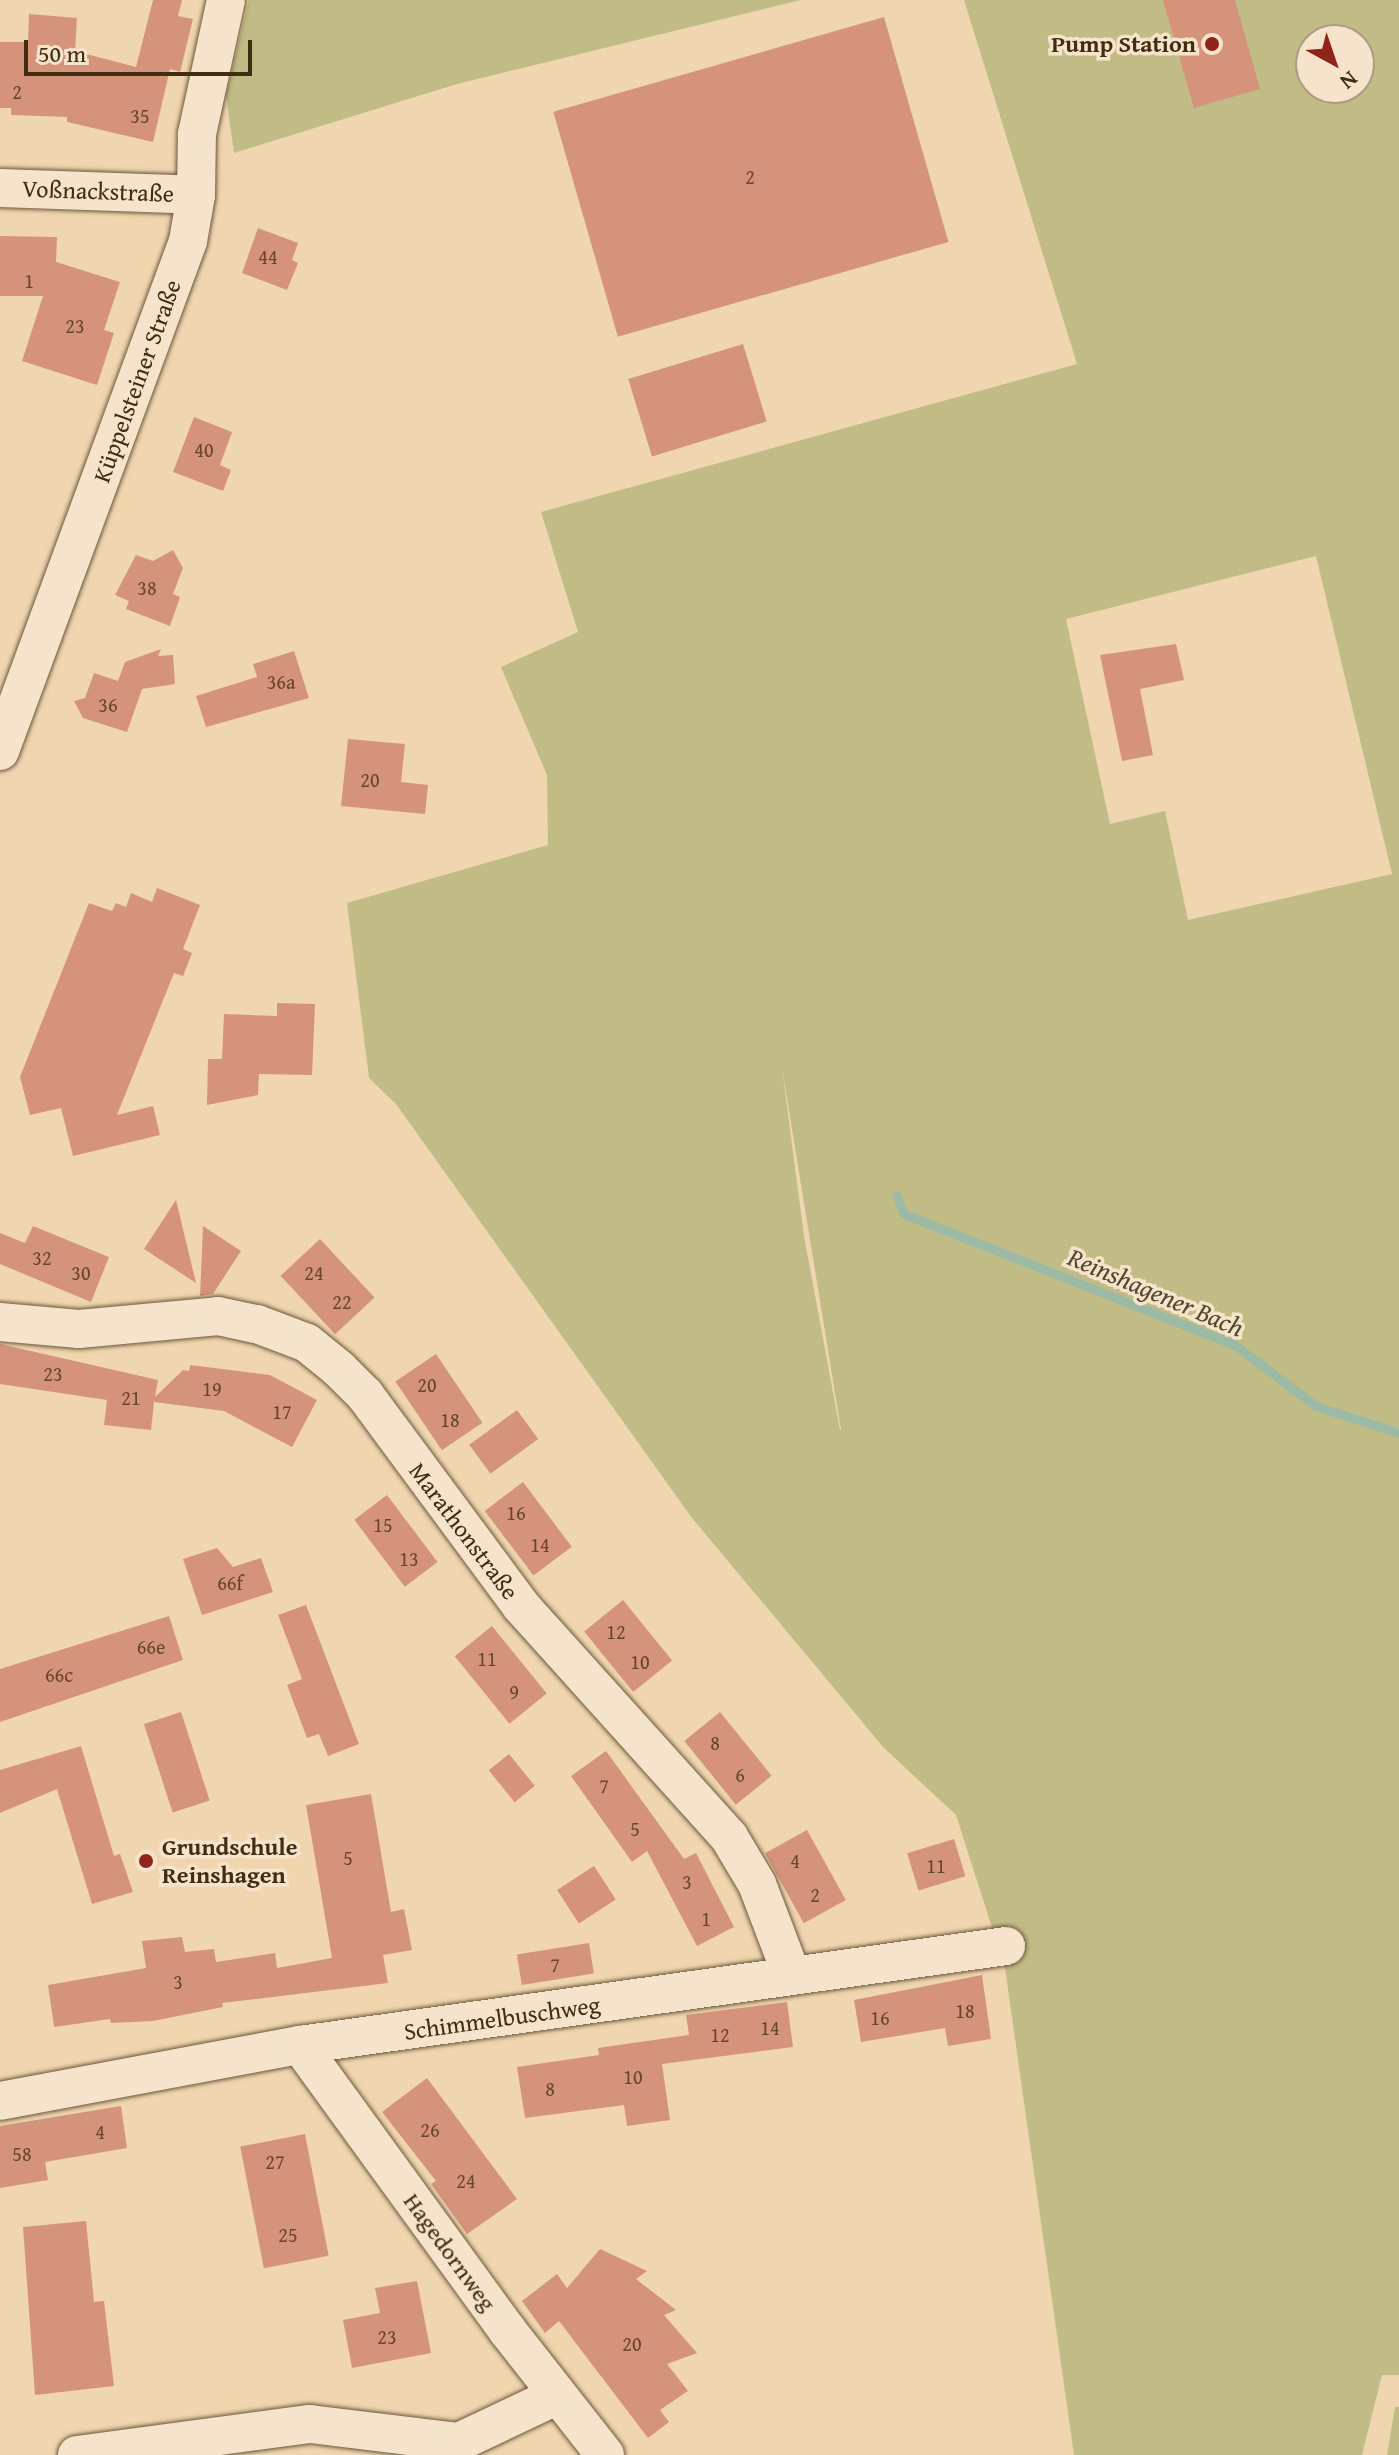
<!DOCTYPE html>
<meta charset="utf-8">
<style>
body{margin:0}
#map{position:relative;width:1399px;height:2455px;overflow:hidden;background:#efd6af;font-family:"Gentium Book Plus",serif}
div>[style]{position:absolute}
.green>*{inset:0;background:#c1bc86}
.stream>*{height:9px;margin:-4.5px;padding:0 4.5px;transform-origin:4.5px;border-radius:4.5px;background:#9bbaa5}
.building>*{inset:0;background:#d6937b;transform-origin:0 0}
.roads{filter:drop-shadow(0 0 2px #6c5739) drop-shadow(0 0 2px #6c5739)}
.minor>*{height:38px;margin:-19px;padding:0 19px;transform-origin:19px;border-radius:19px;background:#f5e4cb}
.dots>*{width:22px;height:22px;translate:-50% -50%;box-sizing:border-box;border:4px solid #f5e4cb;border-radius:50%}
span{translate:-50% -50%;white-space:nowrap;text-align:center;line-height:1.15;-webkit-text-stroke:7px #f5e4cb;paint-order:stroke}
.number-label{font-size:20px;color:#66462c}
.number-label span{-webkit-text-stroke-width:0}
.poi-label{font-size:24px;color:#412d12;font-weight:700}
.right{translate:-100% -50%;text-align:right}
.left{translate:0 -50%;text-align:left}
.street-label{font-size:24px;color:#412d12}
.water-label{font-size:26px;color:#53492f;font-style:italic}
.north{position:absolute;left:1295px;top:24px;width:80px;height:80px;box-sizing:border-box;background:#f5e4cb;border:2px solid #ad9b81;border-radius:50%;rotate:140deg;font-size:22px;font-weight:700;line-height:32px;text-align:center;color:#412d12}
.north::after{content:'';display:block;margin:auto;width:28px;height:36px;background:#8f2418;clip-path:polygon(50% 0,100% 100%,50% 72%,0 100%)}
.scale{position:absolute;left:24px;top:40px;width:228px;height:36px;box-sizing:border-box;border:4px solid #412d12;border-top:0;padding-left:10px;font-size:24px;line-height:28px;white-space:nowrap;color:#412d12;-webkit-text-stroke:6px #f5e4cb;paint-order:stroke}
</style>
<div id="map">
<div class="green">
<i style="clip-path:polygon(249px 0,801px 0,457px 84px,234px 153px,226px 96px)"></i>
<i style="clip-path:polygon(evenodd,964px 0,1399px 0,1399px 2375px,1382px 2375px,1362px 2455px,1074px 2455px,1005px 1968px,956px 1815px,884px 1748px,692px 1518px,396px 1104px,369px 1078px,347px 903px,548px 845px,547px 775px,501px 667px,578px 632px,541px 512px,1077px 364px,964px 0,1311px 40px,1359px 40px,1359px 88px,1311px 88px,1311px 40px,964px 0,1316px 556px,1392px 874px,1188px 920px,1165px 811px,1110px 824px,1066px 619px,1316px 556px,964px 0,782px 1068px,841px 1430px,840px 1430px,804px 1236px,782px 1068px)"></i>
<i style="clip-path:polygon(1395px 2407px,1399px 2407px,1399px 2455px,1387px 2455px)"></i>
</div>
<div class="stream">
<i style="left:897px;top:1196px;width:19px;rotate:69deg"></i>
<i style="left:904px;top:1214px;width:356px;rotate:21.6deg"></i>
<i style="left:1235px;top:1345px;width:101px;rotate:37deg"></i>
<i style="left:1316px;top:1406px;width:87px;rotate:18deg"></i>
</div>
<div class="building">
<i style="clip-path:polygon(153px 0,182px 0,178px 16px,193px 19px,180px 72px,170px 69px,153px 142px,67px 122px,67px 117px,11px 115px,11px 108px,0 108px,0 42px,28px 42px,29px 14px,77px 18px,75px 51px,136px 67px)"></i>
<i style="clip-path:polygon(1163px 0,1235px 0,1260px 89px,1194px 108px)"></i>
<i style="left:884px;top:17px;width:234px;height:344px;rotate:74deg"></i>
<i style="clip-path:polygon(258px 228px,298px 243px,292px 260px,298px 263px,287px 290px,242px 273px)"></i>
<i style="clip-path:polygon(0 236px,57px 237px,56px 262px,120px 282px,104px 330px,114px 333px,97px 385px,22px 361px,43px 296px,0 296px)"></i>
<i style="left:743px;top:344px;width:81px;height:120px;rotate:73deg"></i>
<i style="clip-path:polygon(194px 417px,232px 432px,220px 465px,231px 470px,223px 491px,173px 472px)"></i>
<i style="clip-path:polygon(173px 550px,183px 568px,173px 594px,180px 597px,170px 626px,126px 609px,129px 601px,115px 595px,136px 555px,153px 561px)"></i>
<i style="clip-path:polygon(1176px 644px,1184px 680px,1140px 689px,1153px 755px,1122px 761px,1100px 655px)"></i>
<i style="clip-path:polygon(161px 649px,158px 656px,173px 655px,175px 684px,142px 689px,127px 732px,83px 718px,74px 701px,85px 698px,94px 673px,118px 681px,125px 662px)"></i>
<i style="clip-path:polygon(294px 651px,309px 698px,206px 727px,196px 696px,257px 677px,253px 664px)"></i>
<i style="clip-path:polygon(348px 739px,405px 744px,401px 782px,428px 785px,425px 814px,341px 806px)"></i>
<i style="clip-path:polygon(157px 888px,200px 905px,183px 949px,192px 953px,183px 976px,174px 973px,117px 1115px,153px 1106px,160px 1135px,73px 1156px,61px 1108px,30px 1115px,20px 1077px,89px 903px,112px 911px,116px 903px,126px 907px,131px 893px,152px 902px)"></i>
<i style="clip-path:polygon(277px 1003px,315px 1004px,312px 1075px,259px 1074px,258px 1095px,207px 1105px,208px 1059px,222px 1059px,224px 1014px,277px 1016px)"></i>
<i style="clip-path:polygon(176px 1200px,196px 1283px,144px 1249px)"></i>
<i style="clip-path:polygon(33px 1226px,109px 1257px,91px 1302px,0 1264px,0 1233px,25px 1243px)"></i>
<i style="clip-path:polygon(203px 1226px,241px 1251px,213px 1294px,200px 1296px)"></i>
<i style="left:320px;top:1239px;width:80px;height:54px;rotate:47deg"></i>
<i style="clip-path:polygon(0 1344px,158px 1380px,155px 1397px,183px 1370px,189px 1371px,190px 1365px,270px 1375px,317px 1400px,292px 1447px,224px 1411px,154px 1402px,151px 1430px,104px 1425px,107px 1400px,0 1384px)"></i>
<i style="left:436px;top:1354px;width:83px;height:49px;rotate:56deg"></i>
<i style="left:517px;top:1410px;width:36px;height:59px;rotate:54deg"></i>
<i style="left:523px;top:1482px;width:81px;height:48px;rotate:53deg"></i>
<i style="left:387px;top:1495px;width:84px;height:41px;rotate:53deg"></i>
<i style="clip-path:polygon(217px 1548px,233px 1567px,261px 1558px,273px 1592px,202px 1615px,183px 1559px)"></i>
<i style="left:623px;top:1600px;width:78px;height:50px;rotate:51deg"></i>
<i style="clip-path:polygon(306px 1605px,359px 1744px,328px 1756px,319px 1734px,307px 1738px,287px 1685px,302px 1679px,278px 1615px)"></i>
<i style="clip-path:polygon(169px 1616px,183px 1660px,0 1722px,0 1669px)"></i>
<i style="left:492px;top:1626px;width:87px;height:48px;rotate:51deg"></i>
<i style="left:181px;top:1712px;width:93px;height:39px;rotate:72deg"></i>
<i style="left:720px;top:1712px;width:82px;height:46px;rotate:51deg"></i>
<i style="clip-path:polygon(81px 1746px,114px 1856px,120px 1854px,133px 1892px,92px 1904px,57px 1789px,0 1813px,0 1770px)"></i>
<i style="clip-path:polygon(606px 1751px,684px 1859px,696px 1853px,734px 1927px,697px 1946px,647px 1851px,632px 1862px,571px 1776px)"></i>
<i style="left:509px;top:1754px;width:41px;height:26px;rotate:51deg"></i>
<i style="clip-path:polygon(371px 1794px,391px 1912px,404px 1909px,412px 1950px,383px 1955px,388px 1983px,222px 2003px,223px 2007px,153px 2021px,111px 2023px,110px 2019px,54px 2027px,48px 1985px,146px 1968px,142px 1941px,182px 1937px,185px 1952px,214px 1949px,216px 1962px,275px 1953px,277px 1968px,332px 1958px,306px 1805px)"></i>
<i style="left:807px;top:1830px;width:80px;height:48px;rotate:61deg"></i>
<i style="left:954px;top:1839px;width:39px;height:49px;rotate:73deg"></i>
<i style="left:594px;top:1866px;width:40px;height:44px;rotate:57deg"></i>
<i style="left:589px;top:1943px;width:31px;height:73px;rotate:81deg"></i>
<i style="clip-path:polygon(982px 1975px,991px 2039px,948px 2046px,945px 2028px,861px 2042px,854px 2000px)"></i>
<i style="clip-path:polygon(787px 2002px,793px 2047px,662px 2064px,670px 2120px,627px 2126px,624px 2105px,525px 2118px,517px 2067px,599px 2055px,598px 2048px,689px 2035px,686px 2015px)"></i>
<i style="clip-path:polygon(427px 2078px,517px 2199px,467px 2234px,431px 2184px,436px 2181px,382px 2112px)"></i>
<i style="clip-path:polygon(121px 2106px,127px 2148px,45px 2162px,48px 2180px,0 2188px,0 2126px)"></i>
<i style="left:305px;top:2134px;width:124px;height:66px;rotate:79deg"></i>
<i style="clip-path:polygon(86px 2221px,94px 2302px,104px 2301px,114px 2386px,35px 2395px,23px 2227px)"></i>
<i style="clip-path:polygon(600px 2249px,647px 2271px,636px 2279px,676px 2310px,664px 2315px,697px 2353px,667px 2364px,688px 2391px,660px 2410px,669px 2422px,648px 2438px,559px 2321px,545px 2333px,522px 2301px,557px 2274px,567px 2288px)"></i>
<i style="clip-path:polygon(417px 2281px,431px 2353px,352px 2368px,343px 2320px,380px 2313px,375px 2288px)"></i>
</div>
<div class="roads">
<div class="minor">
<i style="left:0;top:188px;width:196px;rotate:2deg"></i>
<i style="left:0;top:751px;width:544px;rotate:-69.76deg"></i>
<i style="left:188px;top:241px;width:47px;rotate:-80.1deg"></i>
<i style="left:196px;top:195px;width:61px;rotate:-89.1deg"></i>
<i style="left:197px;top:134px;width:137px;rotate:-77.8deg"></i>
<i style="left:0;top:1322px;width:79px;rotate:5.1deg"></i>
<i style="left:79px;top:1329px;width:140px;rotate:-5.3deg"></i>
<i style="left:218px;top:1316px;width:40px;rotate:12deg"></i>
<i style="left:257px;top:1324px;width:53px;rotate:20.8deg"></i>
<i style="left:307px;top:1343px;width:41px;rotate:39.1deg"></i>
<i style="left:339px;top:1369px;width:37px;rotate:45deg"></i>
<i style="left:365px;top:1395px;width:262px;rotate:53.5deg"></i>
<i style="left:521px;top:1606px;width:311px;rotate:48deg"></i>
<i style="left:729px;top:1837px;width:55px;rotate:59.2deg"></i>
<i style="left:757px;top:1884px;width:98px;rotate:69.2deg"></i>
<i style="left:300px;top:2045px;width:352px;rotate:54deg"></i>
<i style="left:507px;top:2330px;width:159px;rotate:51.9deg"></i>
<i style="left:0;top:2101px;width:305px;rotate:-10.6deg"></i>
<i style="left:300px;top:2045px;width:713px;rotate:-7.98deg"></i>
<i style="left:77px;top:2455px;width:235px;rotate:-7.6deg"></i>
<i style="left:310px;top:2424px;width:150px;rotate:6.9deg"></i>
<i style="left:459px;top:2442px;width:107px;rotate:-25.4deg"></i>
</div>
</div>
<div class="dots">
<i style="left:1212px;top:44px;background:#8f2418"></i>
<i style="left:146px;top:1861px;background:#8f2418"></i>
</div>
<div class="number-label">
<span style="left:17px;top:91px">2</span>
<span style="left:140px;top:115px">35</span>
<span style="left:750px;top:176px">2</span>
<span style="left:268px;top:256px">44</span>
<span style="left:29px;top:280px">1</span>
<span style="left:75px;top:325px">23</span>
<span style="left:204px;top:449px">40</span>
<span style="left:147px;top:587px">38</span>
<span style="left:281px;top:681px">36a</span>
<span style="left:108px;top:704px">36</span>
<span style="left:370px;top:779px">20</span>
<span style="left:42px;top:1257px">32</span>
<span style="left:81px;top:1272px">30</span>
<span style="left:314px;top:1272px">24</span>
<span style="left:342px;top:1301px">22</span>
<span style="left:53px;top:1373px">23</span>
<span style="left:427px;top:1384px">20</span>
<span style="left:212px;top:1388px">19</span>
<span style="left:131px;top:1397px">21</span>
<span style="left:282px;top:1411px">17</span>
<span style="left:450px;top:1419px">18</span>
<span style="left:516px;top:1512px">16</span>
<span style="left:383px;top:1524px">15</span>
<span style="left:540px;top:1544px">14</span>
<span style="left:409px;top:1558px">13</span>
<span style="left:230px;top:1582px">66f</span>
<span style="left:616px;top:1631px">12</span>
<span style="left:151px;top:1646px">66e</span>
<span style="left:487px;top:1658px">11</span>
<span style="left:640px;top:1661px">10</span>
<span style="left:59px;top:1674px">66c</span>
<span style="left:514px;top:1691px">9</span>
<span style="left:715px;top:1742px">8</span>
<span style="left:740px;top:1774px">6</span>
<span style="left:604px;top:1785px">7</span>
<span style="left:635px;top:1828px">5</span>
<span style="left:348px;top:1857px">5</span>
<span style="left:795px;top:1860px">4</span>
<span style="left:936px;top:1865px">11</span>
<span style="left:687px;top:1881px">3</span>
<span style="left:815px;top:1894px">2</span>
<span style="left:706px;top:1918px">1</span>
<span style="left:555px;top:1964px">7</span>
<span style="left:178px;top:1981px">3</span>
<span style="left:965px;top:2010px">18</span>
<span style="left:880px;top:2017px">16</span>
<span style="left:770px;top:2027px">14</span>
<span style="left:720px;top:2034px">12</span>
<span style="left:633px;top:2076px">10</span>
<span style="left:550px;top:2088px">8</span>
<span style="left:430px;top:2129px">26</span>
<span style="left:100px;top:2131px">4</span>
<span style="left:22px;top:2153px">58</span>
<span style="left:275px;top:2161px">27</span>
<span style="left:466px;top:2180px">24</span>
<span style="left:288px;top:2234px">25</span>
<span style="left:387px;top:2336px">23</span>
<span style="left:632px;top:2343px">20</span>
</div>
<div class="poi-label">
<span class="right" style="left:1196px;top:44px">Pump Station</span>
<span class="left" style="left:162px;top:1861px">Grundschule<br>Reinshagen</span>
</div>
<div class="street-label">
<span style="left:98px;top:191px;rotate:2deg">Voßnackstraße</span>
<span style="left:137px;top:381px;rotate:-70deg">Küppelsteiner Straße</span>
<span style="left:464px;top:1531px;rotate:53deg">Marathonstraße</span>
<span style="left:502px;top:2018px;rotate:-8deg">Schimmelbuschweg</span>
<span style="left:450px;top:2252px;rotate:54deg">Hagedornweg</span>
</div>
<div class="water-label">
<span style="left:1156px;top:1292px;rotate:23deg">Reinshagener Bach</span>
</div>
<div class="north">N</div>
<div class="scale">50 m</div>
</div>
